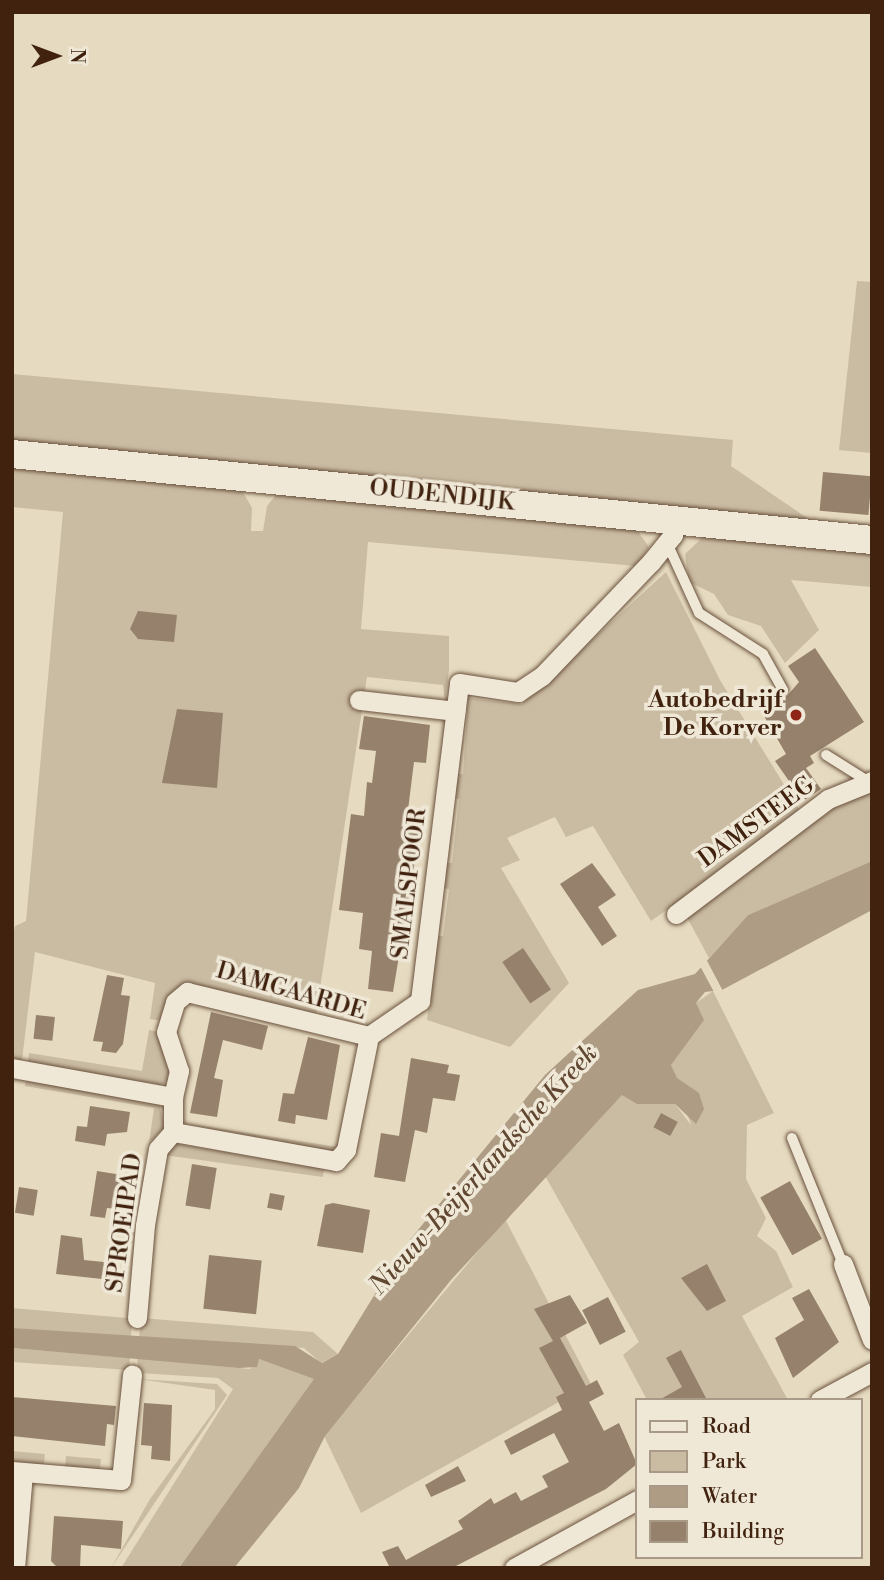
<!DOCTYPE html>
<style>
body{margin:0}
#map{position:relative;width:884px;height:1580px;overflow:hidden;background:#e6dbc1;font-family:"Libre Bodoni",serif}
div>[style]{position:absolute}
.green>*{inset:0;background:#cabca3;transform-origin:0 0}
.water>*{inset:0;background:#ae9c84}
.pier>*{inset:0;background:#e6dbc1}
.building>*{inset:0;background:#96826c;transform-origin:0 0}
.roads{filter:drop-shadow(0 0 2px #6a503c) drop-shadow(0 0 2px #6a503c)}
.lane>*{height:10px;margin:-5px;padding:0 5px;transform-origin:5px;border-radius:5px;background:#efe8d7}
.street>*{height:19px;margin:-9.5px;padding:0 9.5px;transform-origin:9.5px;border-radius:9.5px;background:#efe8d7}
.secondary>*{height:28px;margin:-14px;padding:0 14px;transform-origin:14px;border-radius:14px;background:#efe8d7}
.dots>*{width:19px;height:19px;translate:-50% -50%;box-sizing:border-box;border:4px solid #efe8d7;border-radius:50%}
span{translate:-50% -50%;white-space:nowrap;text-align:center;line-height:1.15;-webkit-text-stroke:7px #efe8d7;paint-order:stroke}
.street-label{font-size:24px;color:#40220f}
.poi-label{font-size:24px;color:#40220f;font-weight:700}
.right{translate:-100% -50%;text-align:right}
.water-label{font-size:26px;color:#614732;font-style:italic}
.frame{position:absolute;inset:0;border:14px solid #40220f;pointer-events:none}
.legend{position:absolute;left:635px;top:1398px;width:228px;height:161px;box-sizing:border-box;background:#efe8d7;border:2px solid #a99987;margin:0;padding:9px 12px;list-style:none;font-size:21px;color:#40220f}
.legend li{display:flex;align-items:center;gap:14px;height:35px}
.legend b{width:35px;border:2px solid #a99987}
.north{position:absolute;left:21px;top:21px;width:70px;height:70px;-webkit-text-stroke:5px #efe8d7;paint-order:stroke;rotate:90deg;font-size:19px;font-weight:700;line-height:28px;text-align:center;color:#40220f}
.north::after{content:'';display:block;margin:auto;width:24px;height:32px;background:#40220f;clip-path:polygon(50% 0,100% 100%,50% 72%,0 100%)}
</style>
<div id="map">
<div class="green">
<i style="clip-path:polygon(857px 281px,872px 282px,872px 453px,839px 450px)"></i>
<i style="clip-path:polygon(12px 374px,733px 440px,731px 466px,810px 520px,12px 445px)"></i>
<i style="clip-path:polygon(12px 463px,239px 485px,252px 508px,251px 531px,263px 531px,267px 506px,280px 490px,634px 526px,649px 547px,636px 566px,368px 542px,361px 629px,449px 636px,449px 670px,445px 701px,443px 685px,367px 677px,316px 1015px,202px 986px,162px 1021px,150px 1019px,155px 983px,35px 952px,22px 1060px,12px 1058px,12px 940px,15px 926px,26px 921px,63px 512px,12px 507px)"></i>
<i style="clip-path:polygon(704px 536px,872px 547px,872px 587px,791px 580px,819px 630px,785px 663px,761px 626px,728px 615px,714px 594px,689px 582px,685px 554px)"></i>
<i style="clip-path:polygon(666px 572px,720px 680px,802px 814px,651px 921px,593px 826px,566px 837px,555px 817px,507px 838px,520px 860px,501px 868px,569px 983px,510px 1047px,427px 1020px,436px 936px,443px 936px,449px 889px,443px 888px,446px 863px,452px 863px,459px 799px,453px 798px,456px 774px,463px 774px,468px 698px,522px 704px)"></i>
<i style="clip-path:polygon(872px 789px,872px 861px,748px 915px,709px 958px,684px 912px,835px 802px)"></i>
<i style="clip-path:polygon(713px 991px,774px 1113px,747px 1125px,746px 1179px,766px 1218px,757px 1236px,776px 1251px,793px 1287px,742px 1316px,788px 1400px,647px 1400px,623px 1355px,639px 1342px,544px 1174px,622px 1095px,675px 1104px,691px 1125px,671px 1065px,696px 1003px)"></i>
<i style="clip-path:polygon(149px 1030px,160px 1032px,169px 1069px,169px 1080px,160px 1085px,28px 1062px,29px 1053px,142px 1071px)"></i>
<i style="clip-path:polygon(26px 1078px,159px 1103px,165px 1127px,149px 1143px,154px 1108px,25px 1086px)"></i>
<i style="clip-path:polygon(183px 1123px,338px 1147px,332px 1152px)"></i>
<i style="clip-path:polygon(173px 1143px,324px 1169px,323px 1177px,164px 1155px)"></i>
<i style="clip-path:polygon(505px 1219px,591px 1384px,361px 1513px,324px 1436px)"></i>
<i style="left:12px;top:1308px;width:121px;height:20px;rotate:5deg"></i>
<i style="clip-path:polygon(141px 1318px,313px 1332px,338px 1354px,321px 1363px,304px 1348px,139px 1338px)"></i>
<i style="clip-path:polygon(12px 1348px,130px 1358px,129px 1370px,12px 1362px)"></i>
<i style="clip-path:polygon(137px 1358px,250px 1369px,259px 1359px,315px 1379px,179px 1568px,121px 1568px,233px 1389px,218px 1378px,139px 1373px)"></i>
<i style="clip-path:polygon(138px 1379px,217px 1384px,227px 1395px,111px 1568px,150px 1499px,215px 1409px,215px 1390px)"></i>
<i style="left:12px;top:1451px;width:33px;height:12px;rotate:5deg"></i>
<i style="left:66px;top:1456px;width:35px;height:12px;rotate:5deg"></i>
</div>
<div class="water">
<i style="clip-path:polygon(872px 861px,872px 910px,722px 990px,705px 992px,696px 1003px,704px 1020px,671px 1065px,677px 1078px,699px 1093px,704px 1109px,696px 1124px,675px 1104px,637px 1104px,622px 1095px,451px 1280px,325px 1436px,299px 1488px,234px 1568px,179px 1568px,314px 1379px,259px 1359px,257px 1367px,239px 1368px,12px 1348px,12px 1328px,295px 1346px,322px 1363px,338px 1354px,404px 1247px,545px 1075px,638px 990px,695px 974px,748px 915px)"></i>
</div>
<div class="pier">
<i style="clip-path:polygon(705px 957px,724px 993px,715px 994px,699px 964px)"></i>
</div>
<div class="building">
<i style="left:823px;top:472px;width:49px;height:39px;rotate:5deg"></i>
<i style="clip-path:polygon(138px 611px,177px 615px,174px 642px,138px 639px,130px 629px)"></i>
<i style="clip-path:polygon(815px 648px,864px 722px,810px 756px,814px 763px,806px 768px,821px 789px,803px 801px,775px 761px,786px 754px,757px 704px,787px 696px,799px 682px,788px 666px)"></i>
<i style="clip-path:polygon(177px 709px,223px 713px,217px 788px,162px 783px)"></i>
<i style="clip-path:polygon(364px 716px,430px 725px,426px 763px,414px 762px,408px 810px,423px 812px,393px 992px,368px 989px,372px 951px,359px 949px,363px 913px,339px 910px,351px 814px,364px 816px,367px 782px,372px 783px,376px 751px,359px 749px)"></i>
<i style="clip-path:polygon(592px 863px,616px 895px,598px 907px,617px 936px,602px 946px,560px 884px)"></i>
<i style="left:523px;top:948px;width:50px;height:25px;rotate:56deg"></i>
<i style="clip-path:polygon(107px 975px,124px 978px,121px 995px,130px 996px,123px 1044px,116px 1053px,101px 1051px,103px 1042px,93px 1041px)"></i>
<i style="clip-path:polygon(211px 1012px,268px 1026px,262px 1050px,223px 1040px,214px 1078px,223px 1080px,217px 1117px,190px 1113px)"></i>
<i style="left:36px;top:1015px;width:19px;height:24px;rotate:6deg"></i>
<i style="clip-path:polygon(308px 1037px,340px 1045px,327px 1120px,296px 1115px,295px 1124px,278px 1121px,283px 1093px,294px 1094px)"></i>
<i style="clip-path:polygon(411px 1058px,449px 1065px,447px 1073px,460px 1075px,455px 1101px,433px 1098px,427px 1133px,415px 1130px,405px 1182px,374px 1177px,381px 1133px,399px 1136px)"></i>
<i style="clip-path:polygon(90px 1106px,130px 1112px,127px 1132px,107px 1134px,105px 1146px,75px 1141px,77px 1126px,87px 1127px)"></i>
<i style="left:661px;top:1113px;width:19px;height:16px;rotate:28deg"></i>
<i style="left:192px;top:1164px;width:25px;height:42px;rotate:9deg"></i>
<i style="clip-path:polygon(97px 1171px,122px 1175px,116px 1209px,107px 1208px,105px 1218px,90px 1216px)"></i>
<i style="left:790px;top:1181px;width:66px;height:34px;rotate:61deg"></i>
<i style="left:19px;top:1187px;width:19px;height:26px;rotate:9deg"></i>
<i style="left:270px;top:1193px;width:15px;height:15px;rotate:11deg"></i>
<i style="clip-path:polygon(333px 1203px,370px 1210px,363px 1253px,317px 1246px,325px 1205px)"></i>
<i style="clip-path:polygon(61px 1235px,82px 1238px,84px 1260px,104px 1262px,102px 1279px,56px 1274px)"></i>
<i style="left:209px;top:1255px;width:53px;height:54px;rotate:6deg"></i>
<i style="clip-path:polygon(707px 1264px,726px 1301px,707px 1311px,681px 1278px)"></i>
<i style="clip-path:polygon(809px 1289px,839px 1342px,793px 1378px,775px 1338px,804px 1320px,792px 1298px)"></i>
<i style="clip-path:polygon(570px 1295px,587px 1323px,560px 1338px,586px 1386px,597px 1380px,604px 1394px,589px 1402px,604px 1431px,619px 1423px,637px 1464px,606px 1489px,452px 1568px,390px 1568px,382px 1552px,398px 1546px,406px 1560px,463px 1529px,458px 1521px,491px 1498px,494px 1504px,516px 1492px,521px 1501px,548px 1487px,542px 1476px,569px 1462px,554px 1433px,511px 1455px,504px 1441px,562px 1410px,556px 1397px,564px 1393px,539px 1348px,553px 1341px,534px 1309px)"></i>
<i style="left:608px;top:1297px;width:39px;height:29px;rotate:63deg"></i>
<i style="clip-path:polygon(681px 1350px,707px 1400px,659px 1400px,682px 1387px,666px 1358px)"></i>
<i style="clip-path:polygon(12px 1397px,116px 1406px,114px 1425px,107px 1424px,105px 1446px,12px 1436px)"></i>
<i style="clip-path:polygon(144px 1403px,172px 1405px,170px 1461px,151px 1459px,152px 1446px,141px 1445px)"></i>
<i style="clip-path:polygon(458px 1466px,466px 1481px,431px 1497px,425px 1485px)"></i>
<i style="clip-path:polygon(54px 1516px,123px 1521px,121px 1549px,81px 1545px,80px 1568px,58px 1568px,51px 1561px)"></i>
</div>
<div class="roads">
<div class="lane">
<i style="left:667px;top:543px;width:77px;rotate:65.4deg"></i>
<i style="left:699px;top:613px;width:76px;rotate:32.6deg"></i>
<i style="left:763px;top:654px;width:41px;rotate:60.9deg"></i>
<i style="left:826px;top:755px;width:51px;rotate:32.1deg"></i>
<i style="left:792px;top:1138px;width:136px;rotate:68deg"></i>
</div>
<div class="street">
<i style="left:359px;top:700px;width:97px;rotate:6.5deg"></i>
<i style="left:676px;top:914px;width:191px;rotate:-37.1deg"></i>
<i style="left:828px;top:799px;width:48px;rotate:-22.2deg"></i>
<i style="left:369px;top:1036px;width:62px;rotate:-34.5deg"></i>
<i style="left:420px;top:1001px;width:320px;rotate:-83deg"></i>
<i style="left:459px;top:683px;width:60px;rotate:8.7deg"></i>
<i style="left:518px;top:692px;width:29px;rotate:-34deg"></i>
<i style="left:542px;top:676px;width:158px;rotate:-46.3deg"></i>
<i style="left:651px;top:562px;width:35px;rotate:-51deg"></i>
<i style="left:673px;top:535px;width:14px;rotate:-82deg"></i>
<i style="left:12px;top:1068px;width:164px;rotate:10.2deg"></i>
<i style="left:173px;top:1097px;width:27px;rotate:-77deg"></i>
<i style="left:179px;top:1071px;width:41px;rotate:-108.4deg"></i>
<i style="left:166px;top:1032px;width:31px;rotate:-73deg"></i>
<i style="left:175px;top:1002px;width:16px;rotate:-40deg"></i>
<i style="left:187px;top:992px;width:187px;rotate:13.6deg"></i>
<i style="left:369px;top:1036px;width:116px;rotate:101.4deg"></i>
<i style="left:346px;top:1150px;width:15px;rotate:132deg"></i>
<i style="left:336px;top:1161px;width:166px;rotate:-169.9deg"></i>
<i style="left:843px;top:1264px;width:81px;rotate:69.1deg"></i>
<i style="left:137px;top:1318px;width:93px;rotate:-85.1deg"></i>
<i style="left:145px;top:1225px;width:77px;rotate:-80.3deg"></i>
<i style="left:158px;top:1149px;width:23px;rotate:-49deg"></i>
<i style="left:173px;top:1132px;width:35px;rotate:-90deg"></i>
<i style="left:820px;top:1400px;width:59px;rotate:-28.3deg"></i>
<i style="left:12px;top:1471px;width:109px;rotate:4.7deg"></i>
<i style="left:121px;top:1480px;width:106px;rotate:-84deg"></i>
<i style="left:15px;top:1568px;width:96px;rotate:-85.2deg"></i>
<i style="left:514px;top:1568px;width:141px;rotate:-28.9deg"></i>
</div>
<div class="secondary">
<i style="left:12px;top:454px;width:864px;rotate:5.71deg"></i>
</div>
</div>
<div class="dots">
<i style="left:796px;top:715px;background:#8f2418"></i>
</div>
<div class="street-label">
<span style="left:442px;top:496px;rotate:6deg">OUDENDIJK</span>
<span style="left:757px;top:823px;rotate:-36deg">DAMSTEEG</span>
<span style="left:410px;top:884px;rotate:-83deg">SMALSPOOR</span>
<span style="left:291px;top:992px;rotate:16deg">DAMGAARDE</span>
<span style="left:125px;top:1223px;rotate:-82deg">SPROEIPAD</span>
</div>
<div class="poi-label">
<span class="right" style="left:782px;top:715px">Autobedrijf<br>De Korver</span>
</div>
<div class="water-label">
<span style="left:484px;top:1170px;rotate:-48deg">Nieuw-Beijerlandsche Kreek</span>
</div>
<div class="frame"></div>
<ul class="legend">
<li><b style="height:9px;background:#efe8d7"></b>Road</li>
<li><b style="height:19px;background:#cabca3"></b>Park</li>
<li><b style="height:19px;background:#ae9c84"></b>Water</li>
<li><b style="height:19px;background:#96826c"></b>Building</li>
</ul>
<div class="north">N</div>
</div>
